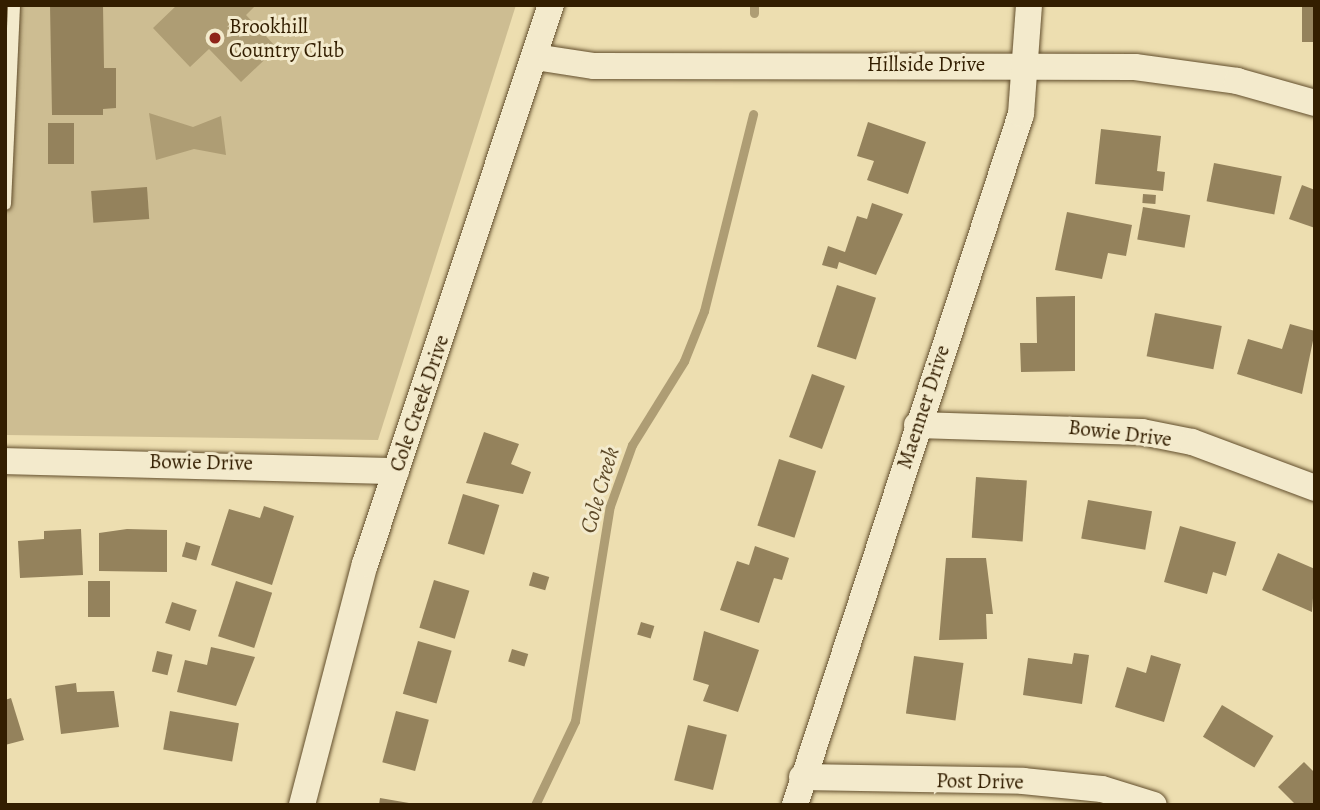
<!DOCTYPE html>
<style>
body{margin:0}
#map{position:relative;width:1320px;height:810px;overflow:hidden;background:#eddeb0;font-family:Alegreya,serif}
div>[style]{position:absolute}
.green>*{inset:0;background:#cdbd92}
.water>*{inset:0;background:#ae9d74}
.stream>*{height:9px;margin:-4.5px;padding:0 4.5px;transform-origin:4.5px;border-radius:4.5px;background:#ae9d74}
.building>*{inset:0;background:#94825c;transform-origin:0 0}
.roads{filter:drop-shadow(0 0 2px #624e2c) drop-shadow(0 0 2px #624e2c)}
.service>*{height:12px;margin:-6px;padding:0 6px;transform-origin:6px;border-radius:6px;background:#f3eacc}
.minor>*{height:26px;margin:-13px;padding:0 13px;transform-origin:13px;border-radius:13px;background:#f3eacc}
.dots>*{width:19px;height:19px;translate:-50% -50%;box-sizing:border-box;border:4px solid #f3eacc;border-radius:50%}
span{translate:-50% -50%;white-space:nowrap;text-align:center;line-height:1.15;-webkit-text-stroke:6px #f3eacc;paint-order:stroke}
.poi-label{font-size:21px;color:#331e00}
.left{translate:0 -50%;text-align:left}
.street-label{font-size:21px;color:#331e00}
.water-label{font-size:23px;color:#5e4a29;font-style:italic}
.frame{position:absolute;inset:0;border:7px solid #331e00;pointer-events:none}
</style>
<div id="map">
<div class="green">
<i style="clip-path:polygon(5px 5px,516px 5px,378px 440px,5px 435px)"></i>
</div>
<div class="water">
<i style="clip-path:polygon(177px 5px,256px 5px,246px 15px,277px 48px,241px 82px,209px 49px,190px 67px,153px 28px)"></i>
<i style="clip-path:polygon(149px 113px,193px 127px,221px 116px,226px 155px,194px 149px,156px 160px)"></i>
</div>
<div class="stream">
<i style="left:754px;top:13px;width:8px;rotate:-90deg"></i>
<i style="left:535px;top:805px;width:93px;rotate:-64.5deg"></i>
<i style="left:575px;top:721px;width:218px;rotate:-80.8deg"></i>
<i style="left:610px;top:506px;width:65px;rotate:-70.2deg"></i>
<i style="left:632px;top:445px;width:99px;rotate:-58.2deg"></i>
<i style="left:684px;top:361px;width:54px;rotate:-68.2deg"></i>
<i style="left:704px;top:311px;width:203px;rotate:-76deg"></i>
</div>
<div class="building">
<i style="clip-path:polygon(50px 5px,103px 5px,104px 68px,116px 68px,116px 108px,103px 109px,103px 115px,52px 115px)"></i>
<i style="left:1302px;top:5px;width:13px;height:37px"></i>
<i style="clip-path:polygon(868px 122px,926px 142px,908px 194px,867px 180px,874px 161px,857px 156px)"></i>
<i style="left:48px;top:123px;width:26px;height:41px"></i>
<i style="clip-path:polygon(1101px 129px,1161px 136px,1157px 171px,1165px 172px,1163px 191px,1095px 184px)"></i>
<i style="left:1214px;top:163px;width:69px;height:39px;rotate:11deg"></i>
<i style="clip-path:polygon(1302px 185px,1315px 190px,1315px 228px,1289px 219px)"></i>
<i style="left:147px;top:187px;width:32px;height:56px;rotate:86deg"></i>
<i style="left:1143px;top:194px;width:13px;height:9px;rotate:4deg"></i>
<i style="clip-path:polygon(872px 203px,903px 214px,876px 275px,839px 262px,837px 269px,822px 265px,828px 246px,845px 252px,857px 216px,867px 219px)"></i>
<i style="left:1143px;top:207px;width:48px;height:33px;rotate:10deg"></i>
<i style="clip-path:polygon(1067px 212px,1132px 225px,1126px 256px,1108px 253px,1102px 279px,1055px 270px)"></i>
<i style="left:837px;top:285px;width:41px;height:65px;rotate:18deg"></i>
<i style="clip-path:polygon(1075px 296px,1075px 371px,1021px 372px,1020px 343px,1037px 343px,1036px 297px)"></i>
<i style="left:1155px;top:313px;width:68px;height:44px;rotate:11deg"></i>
<i style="clip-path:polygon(1290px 324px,1315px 331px,1302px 394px,1237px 374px,1248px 339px,1282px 349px)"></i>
<i style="left:812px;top:374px;width:35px;height:67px;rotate:20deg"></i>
<i style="clip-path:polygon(484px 432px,519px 444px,511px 464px,531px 472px,523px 494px,466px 483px)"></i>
<i style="left:779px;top:459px;width:39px;height:70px;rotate:18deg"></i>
<i style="left:976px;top:477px;width:51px;height:61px;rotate:4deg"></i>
<i style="left:463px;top:494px;width:38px;height:52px;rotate:17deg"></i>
<i style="left:1088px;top:500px;width:65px;height:39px;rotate:10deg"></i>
<i style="clip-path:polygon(264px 506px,294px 516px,272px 585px,211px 565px,229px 509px,260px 518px)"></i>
<i style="clip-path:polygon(1180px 526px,1236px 542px,1226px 576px,1213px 572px,1207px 594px,1164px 582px)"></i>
<i style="clip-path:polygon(81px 529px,83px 575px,20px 578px,18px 541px,44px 539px,44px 531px)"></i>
<i style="clip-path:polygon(127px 529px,167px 530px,167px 572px,99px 571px,99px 533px)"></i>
<i style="left:186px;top:542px;width:15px;height:15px;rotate:16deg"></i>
<i style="clip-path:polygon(755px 546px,789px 558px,782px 580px,774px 578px,759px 623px,720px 610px,737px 561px,749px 565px)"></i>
<i style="clip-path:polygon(1278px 553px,1315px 569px,1312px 612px,1262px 590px)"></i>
<i style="clip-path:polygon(946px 558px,986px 558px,993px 614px,986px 614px,987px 639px,939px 640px)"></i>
<i style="left:533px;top:572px;width:17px;height:14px;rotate:17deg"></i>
<i style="left:434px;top:580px;width:37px;height:50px;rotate:17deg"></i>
<i style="left:88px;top:581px;width:22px;height:36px"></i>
<i style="left:236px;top:581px;width:38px;height:58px;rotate:18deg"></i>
<i style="left:172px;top:602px;width:26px;height:22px;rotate:18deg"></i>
<i style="left:641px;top:622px;width:14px;height:13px;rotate:17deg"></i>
<i style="clip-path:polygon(704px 631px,759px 650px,738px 712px,703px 701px,709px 685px,693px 680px)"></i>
<i style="left:418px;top:641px;width:35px;height:55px;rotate:16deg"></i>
<i style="clip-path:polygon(211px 647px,255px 657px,236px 706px,177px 692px,185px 660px,207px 665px)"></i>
<i style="left:512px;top:649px;width:17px;height:13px;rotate:17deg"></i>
<i style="left:157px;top:651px;width:16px;height:21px;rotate:14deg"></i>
<i style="clip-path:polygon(1074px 653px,1089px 655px,1082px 704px,1023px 695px,1028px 658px,1072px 664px)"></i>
<i style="clip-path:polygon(1151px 655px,1181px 664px,1164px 722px,1115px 707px,1127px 667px,1146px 673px)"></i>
<i style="left:914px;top:656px;width:50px;height:58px;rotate:8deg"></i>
<i style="clip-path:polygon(76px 683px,77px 692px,114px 691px,119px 727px,61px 734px,55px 686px)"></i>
<i style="clip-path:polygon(11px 698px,24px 740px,5px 745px,5px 700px)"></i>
<i style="left:1222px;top:705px;width:60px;height:37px;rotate:31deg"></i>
<i style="left:170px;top:711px;width:70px;height:39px;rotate:10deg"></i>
<i style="left:396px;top:711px;width:34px;height:53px;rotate:15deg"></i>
<i style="left:688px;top:725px;width:40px;height:57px;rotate:14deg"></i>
<i style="clip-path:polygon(1304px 762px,1315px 773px,1315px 805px,1296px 805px,1278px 787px)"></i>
<i style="clip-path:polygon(380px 798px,409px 803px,409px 805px,379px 805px)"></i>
</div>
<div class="roads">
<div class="service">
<i style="left:5px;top:204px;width:199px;rotate:-87.4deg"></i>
</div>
<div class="minor">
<i style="left:535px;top:57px;width:60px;rotate:8.7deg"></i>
<i style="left:594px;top:66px;width:541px;rotate:0.11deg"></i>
<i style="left:1135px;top:67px;width:103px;rotate:7.8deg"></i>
<i style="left:1237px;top:81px;width:81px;rotate:15.8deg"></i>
<i style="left:917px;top:425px;width:225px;rotate:1.8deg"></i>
<i style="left:1142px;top:432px;width:51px;rotate:11.3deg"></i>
<i style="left:1192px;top:442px;width:131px;rotate:20.5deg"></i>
<i style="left:5px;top:461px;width:391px;rotate:1.5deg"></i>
<i style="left:802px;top:777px;width:221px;rotate:1deg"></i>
<i style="left:1023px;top:781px;width:79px;rotate:5.8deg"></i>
<i style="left:1102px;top:789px;width:54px;rotate:17.1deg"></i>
<i style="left:302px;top:805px;width:249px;rotate:-75.4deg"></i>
<i style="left:365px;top:564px;width:589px;rotate:-71.6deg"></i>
<i style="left:795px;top:805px;width:727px;rotate:-71.89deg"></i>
<i style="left:1021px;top:114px;width:109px;rotate:-85.8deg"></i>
</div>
</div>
<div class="dots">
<i style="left:215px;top:38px;background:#8f2418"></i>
</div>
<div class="poi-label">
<span class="left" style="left:229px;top:38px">Brookhill<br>Country Club</span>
</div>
<div class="street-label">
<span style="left:926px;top:64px">Hillside Drive</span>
<span style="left:419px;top:403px;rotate:-71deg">Cole Creek Drive</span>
<span style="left:923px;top:407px;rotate:-72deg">Maenner Drive</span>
<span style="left:1120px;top:433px;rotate:7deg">Bowie Drive</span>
<span style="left:201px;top:462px;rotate:1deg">Bowie Drive</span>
<span style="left:980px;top:781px;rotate:1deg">Post Drive</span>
</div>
<div class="water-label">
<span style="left:600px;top:490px;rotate:-74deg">Cole Creek</span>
</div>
<div class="frame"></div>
</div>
